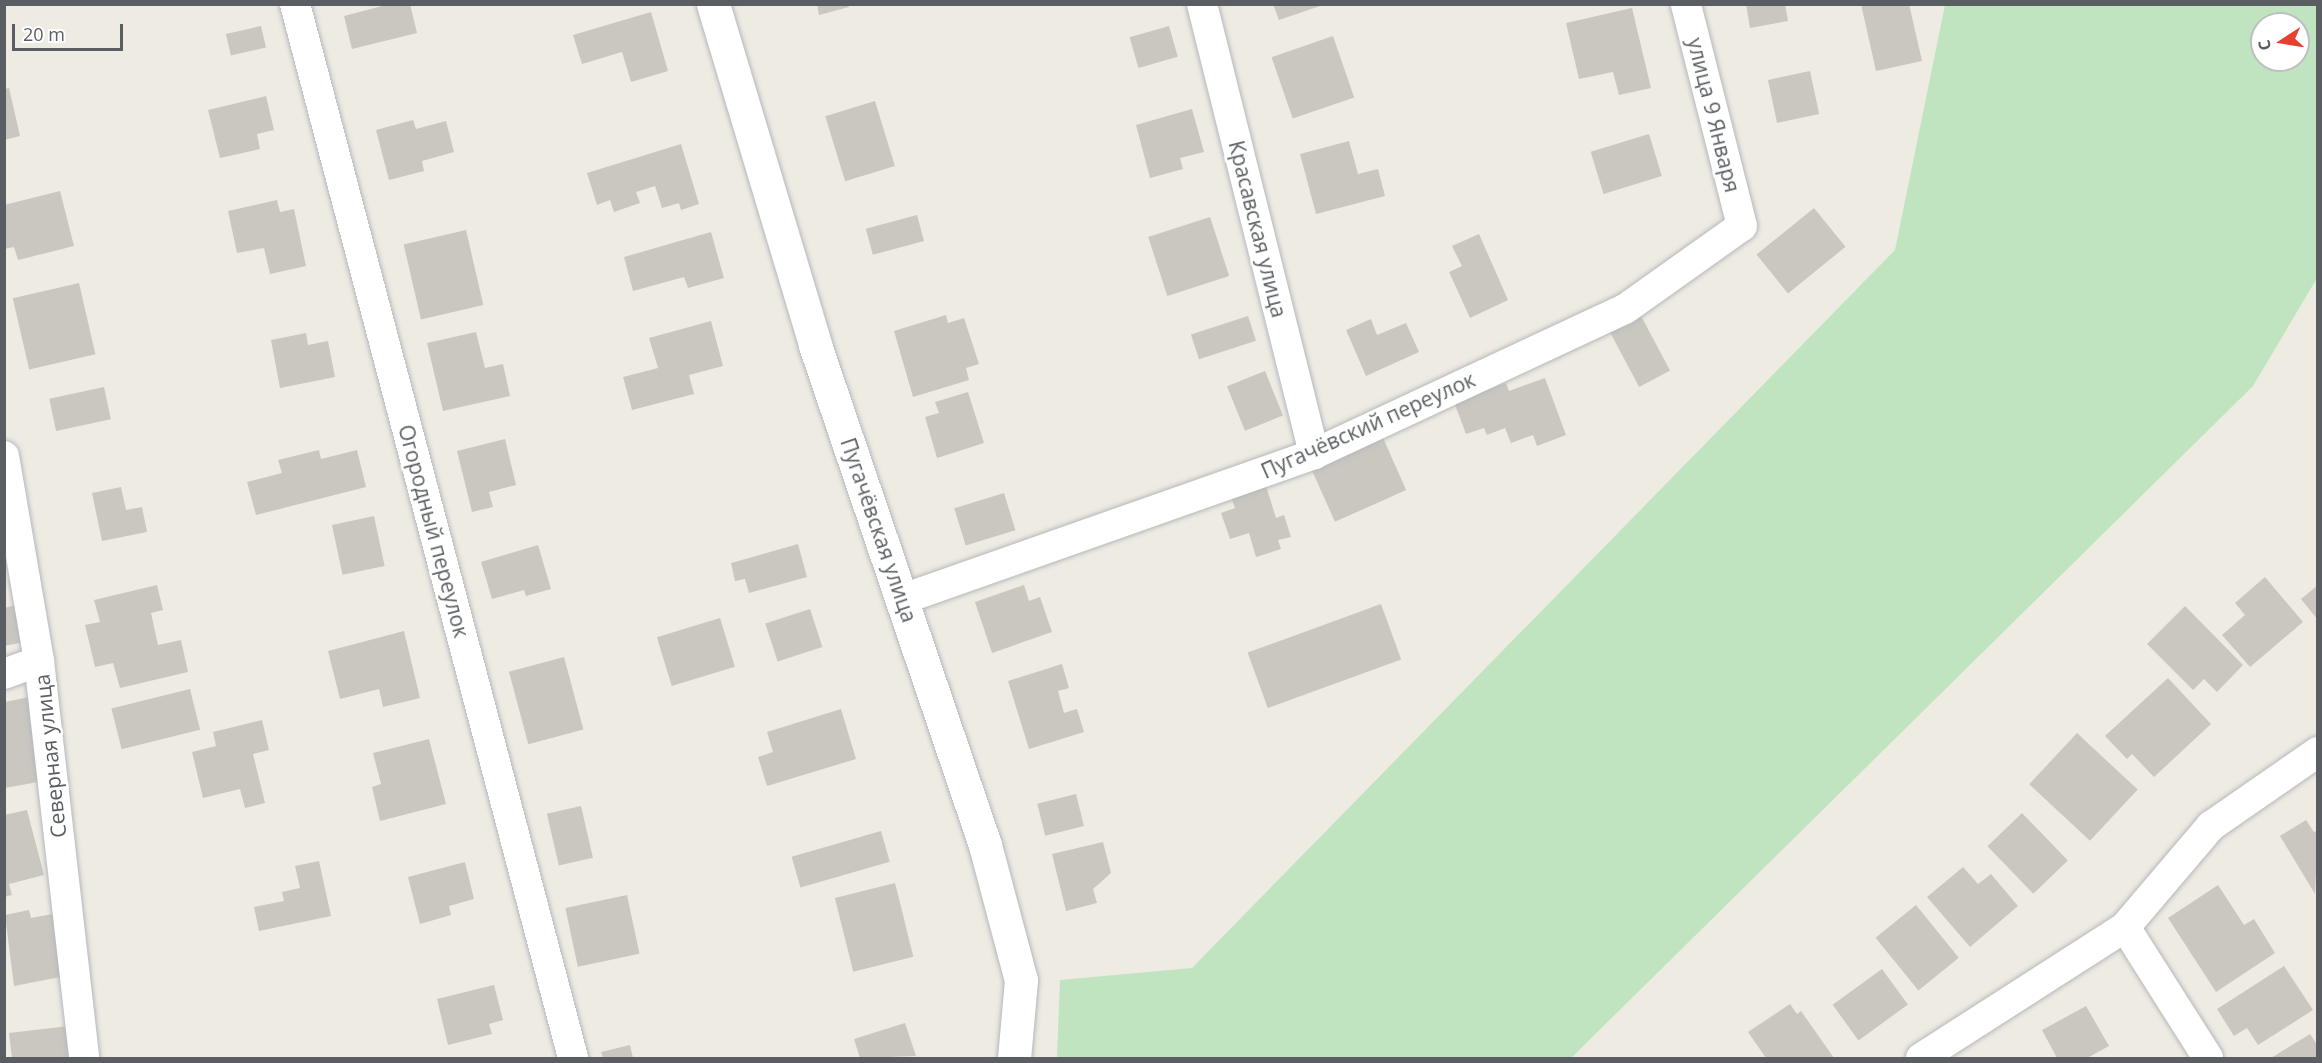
<!DOCTYPE html>
<meta charset="utf-8">
<style>
body{margin:0}
#map{position:relative;width:2322px;height:1063px;overflow:hidden;background:#edebe2;font-family:"Open Sans",sans-serif}
div>[style]{position:absolute}
.green>*{inset:0;background:#bfe4bf}
.building>*{inset:0;background:#cac7c1;transform-origin:0 0}
.roads{filter:drop-shadow(0 0 2px #b5b8bc) drop-shadow(0 0 2px #b5b8bc)}
.minor>*{height:30px;margin:-15px;padding:0 15px;transform-origin:15px;border-radius:15px;background:#fff}
.secondary>*{height:33px;margin:-16.5px;padding:0 16.5px;transform-origin:16.5px;border-radius:16.5px;background:#fff}
span{translate:-50% -50%;white-space:nowrap;text-align:center;line-height:1.15;-webkit-text-stroke:5px #fff;paint-order:stroke}
.street-label{font-size:21px;color:#5a5e62}
.frame{position:absolute;inset:0;border:6px solid #5a5e62;pointer-events:none}
.north{position:absolute;left:2250px;top:12px;width:60px;height:60px;box-sizing:border-box;background:#fff;border:2px solid #bdbfc0;border-radius:50%;rotate:258deg;font-size:16px;font-weight:700;line-height:24px;text-align:center;color:#5a5e62}
.north::after{content:'';display:block;margin:auto;width:21px;height:27px;background:#e54030;clip-path:polygon(50% 0,100% 100%,50% 72%,0 100%)}
.scale{position:absolute;left:12px;top:24px;width:111px;height:27px;box-sizing:border-box;border:3px solid #5a5e62;border-top:0;padding-left:8px;font-size:18px;line-height:21px;white-space:nowrap;color:#5a5e62;-webkit-text-stroke:4px #fff;paint-order:stroke}
</style>
<div id="map">
<div class="green">
<i style="clip-path:polygon(evenodd,1945px 5px,2317px 5px,2317px 278px,2253px 386px,1571px 1058px,1057px 1058px,1060px 980px,1192px 968px,1895px 250px,1945px 5px,2262px 24px,2298px 24px,2298px 60px,2262px 60px,2262px 24px)"></i>
</div>
<div class="building">
<i style="clip-path:polygon(390px 4px,410px 4px,417px 33px,352px 49px,344px 16px)"></i>
<i style="clip-path:polygon(817px 4px,849px 4px,849px 7px,819px 15px)"></i>
<i style="clip-path:polygon(1273px 4px,1323px 4px,1323px 5px,1279px 20px)"></i>
<i style="clip-path:polygon(1746px 4px,1785px 4px,1788px 21px,1750px 28px)"></i>
<i style="clip-path:polygon(1861px 4px,1909px 4px,1922px 61px,1876px 71px)"></i>
<i style="clip-path:polygon(1632px 8px,1651px 88px,1619px 95px,1613px 72px,1579px 79px,1566px 23px)"></i>
<i style="clip-path:polygon(651px 12px,668px 71px,631px 82px,622px 52px,582px 64px,573px 35px)"></i>
<i style="left:261px;top:26px;width:22px;height:36px;rotate:77deg"></i>
<i style="left:1169px;top:26px;width:32px;height:41px;rotate:74deg"></i>
<i style="left:1333px;top:36px;width:65px;height:65px;rotate:71deg"></i>
<i style="left:1810px;top:71px;width:44px;height:43px;rotate:78deg"></i>
<i style="clip-path:polygon(9px 88px,20px 136px,4px 140px,4px 89px)"></i>
<i style="clip-path:polygon(266px 96px,274px 130px,257px 134px,260px 149px,220px 158px,208px 110px)"></i>
<i style="left:875px;top:101px;width:68px;height:52px;rotate:73deg"></i>
<i style="clip-path:polygon(1192px 109px,1204px 152px,1180px 158px,1183px 169px,1150px 178px,1136px 125px)"></i>
<i style="clip-path:polygon(413px 120px,416px 129px,446px 121px,454px 152px,422px 161px,424px 171px,389px 180px,376px 130px)"></i>
<i style="left:1649px;top:134px;width:44px;height:61px;rotate:73deg"></i>
<i style="clip-path:polygon(1349px 141px,1358px 174px,1378px 169px,1385px 196px,1316px 214px,1300px 154px)"></i>
<i style="clip-path:polygon(681px 144px,699px 204px,681px 210px,679px 203px,662px 208px,655px 186px,636px 192px,640px 203px,614px 212px,610px 200px,597px 205px,587px 173px)"></i>
<i style="clip-path:polygon(60px 191px,74px 246px,18px 260px,14px 247px,4px 249px,4px 205px)"></i>
<i style="clip-path:polygon(277px 200px,280px 212px,294px 209px,306px 266px,270px 274px,264px 248px,237px 253px,228px 211px)"></i>
<i style="left:1814px;top:208px;width:50px;height:74px;rotate:51deg"></i>
<i style="left:917px;top:215px;width:27px;height:53px;rotate:75deg"></i>
<i style="left:1210px;top:217px;width:62px;height:65px;rotate:72deg"></i>
<i style="left:466px;top:230px;width:77px;height:64px;rotate:77deg"></i>
<i style="clip-path:polygon(711px 232px,724px 278px,688px 288px,684px 277px,633px 291px,624px 257px)"></i>
<i style="clip-path:polygon(1479px 234px,1508px 300px,1470px 318px,1449px 272px,1462px 266px,1452px 246px)"></i>
<i style="left:79px;top:283px;width:73px;height:68px;rotate:77deg"></i>
<i style="left:1640px;top:314px;width:64px;height:35px;rotate:62deg"></i>
<i style="clip-path:polygon(946px 315px,948px 323px,964px 318px,979px 364px,966px 368px,969px 380px,913px 397px,894px 331px)"></i>
<i style="left:1248px;top:316px;width:26px;height:60px;rotate:72deg"></i>
<i style="clip-path:polygon(1371px 319px,1377px 335px,1406px 323px,1419px 352px,1366px 376px,1346px 330px)"></i>
<i style="clip-path:polygon(711px 321px,723px 366px,689px 375px,694px 394px,632px 410px,623px 377px,658px 368px,649px 338px)"></i>
<i style="clip-path:polygon(476px 332px,485px 368px,503px 364px,510px 396px,443px 411px,427px 343px)"></i>
<i style="clip-path:polygon(306px 333px,308px 345px,328px 341px,335px 377px,280px 388px,271px 340px)"></i>
<i style="left:1265px;top:371px;width:48px;height:41px;rotate:68deg"></i>
<i style="clip-path:polygon(1545px 378px,1566px 435px,1537px 446px,1533px 435px,1511px 443px,1505px 428px,1487px 435px,1484px 428px,1466px 434px,1454px 402px,1506px 383px,1509px 391px)"></i>
<i style="left:104px;top:387px;width:33px;height:56px;rotate:78deg"></i>
<i style="clip-path:polygon(968px 392px,984px 443px,937px 458px,925px 417px,939px 413px,935px 402px)"></i>
<i style="left:1383px;top:438px;width:57px;height:78px;rotate:66deg"></i>
<i style="clip-path:polygon(505px 439px,516px 485px,489px 492px,493px 507px,472px 512px,457px 451px)"></i>
<i style="clip-path:polygon(319px 450px,321px 459px,357px 450px,366px 487px,256px 515px,247px 482px,282px 473px,278px 460px)"></i>
<i style="clip-path:polygon(1266px 486px,1276px 518px,1284px 515px,1291px 537px,1278px 540px,1281px 549px,1256px 557px,1249px 533px,1230px 539px,1221px 513px,1235px 508px,1231px 497px)"></i>
<i style="clip-path:polygon(121px 487px,126px 510px,142px 507px,147px 532px,102px 541px,92px 493px)"></i>
<i style="left:1004px;top:493px;width:39px;height:52px;rotate:73deg"></i>
<i style="left:374px;top:516px;width:51px;height:43px;rotate:78deg"></i>
<i style="clip-path:polygon(798px 544px,807px 577px,749px 593px,745px 579px,735px 581px,731px 563px)"></i>
<i style="clip-path:polygon(538px 545px,551px 589px,526px 596px,524px 590px,492px 599px,481px 562px)"></i>
<i style="clip-path:polygon(2265px 577px,2303px 622px,2250px 667px,2222px 635px,2245px 615px,2235px 603px)"></i>
<i style="clip-path:polygon(157px 585px,163px 610px,151px 613px,158px 645px,181px 640px,188px 672px,120px 688px,113px 663px,95px 667px,85px 625px,100px 622px,94px 600px)"></i>
<i style="clip-path:polygon(1024px 585px,1029px 601px,1040px 597px,1052px 632px,992px 653px,975px 602px)"></i>
<i style="clip-path:polygon(2318px 585px,2318px 620px,2301px 599px)"></i>
<i style="left:1381px;top:604px;width:59px;height:142px;rotate:70deg"></i>
<i style="clip-path:polygon(16px 605px,24px 642px,4px 646px,4px 608px)"></i>
<i style="clip-path:polygon(2185px 606px,2243px 665px,2217px 692px,2204px 679px,2193px 690px,2147px 644px)"></i>
<i style="left:810px;top:609px;width:40px;height:47px;rotate:72deg"></i>
<i style="left:720px;top:618px;width:51px;height:66px;rotate:73deg"></i>
<i style="clip-path:polygon(404px 631px,420px 698px,383px 707px,379px 689px,340px 699px,328px 651px)"></i>
<i style="left:564px;top:657px;width:75px;height:57px;rotate:75deg"></i>
<i style="clip-path:polygon(1062px 664px,1069px 688px,1058px 691px,1064px 713px,1077px 709px,1084px 732px,1029px 749px,1008px 681px)"></i>
<i style="clip-path:polygon(2168px 678px,2211px 724px,2154px 777px,2132px 754px,2127px 759px,2105px 736px)"></i>
<i style="left:190px;top:689px;width:42px;height:81px;rotate:76deg"></i>
<i style="clip-path:polygon(34px 696px,49px 780px,5px 788px,5px 702px)"></i>
<i style="clip-path:polygon(841px 709px,856px 759px,767px 786px,758px 757px,773px 752px,767px 732px)"></i>
<i style="clip-path:polygon(262px 720px,269px 750px,253px 754px,265px 803px,245px 808px,240px 789px,203px 798px,192px 752px,216px 746px,213px 732px)"></i>
<i style="left:2077px;top:733px;width:83px;height:70px;rotate:43deg"></i>
<i style="clip-path:polygon(429px 739px,446px 804px,380px 821px,372px 787px,381px 784px,373px 753px)"></i>
<i style="left:1076px;top:794px;width:33px;height:40px;rotate:76deg"></i>
<i style="left:581px;top:806px;width:53px;height:35px;rotate:77deg"></i>
<i style="clip-path:polygon(27px 810px,44px 875px,9px 884px,12px 895px,4px 897px,4px 815px)"></i>
<i style="left:2022px;top:813px;width:66px;height:48px;rotate:46deg"></i>
<i style="clip-path:polygon(2306px 820px,2314px 832px,2318px 830px,2315px 894px,2280px 836px)"></i>
<i style="left:881px;top:831px;width:32px;height:93px;rotate:74deg"></i>
<i style="clip-path:polygon(1103px 842px,1111px 873px,1093px 889px,1097px 903px,1066px 911px,1052px 854px)"></i>
<i style="clip-path:polygon(319px 861px,331px 916px,259px 931px,254px 907px,284px 901px,282px 892px,300px 888px,295px 866px)"></i>
<i style="clip-path:polygon(465px 862px,474px 899px,449px 906px,451px 915px,420px 924px,408px 877px)"></i>
<i style="clip-path:polygon(1963px 867px,1978px 884px,1991px 874px,2018px 906px,1970px 947px,1927px 897px)"></i>
<i style="left:895px;top:883px;width:76px;height:62px;rotate:76deg"></i>
<i style="clip-path:polygon(2218px 885px,2244px 925px,2254px 919px,2275px 953px,2216px 992px,2168px 918px)"></i>
<i style="left:627px;top:895px;width:60px;height:63px;rotate:78deg"></i>
<i style="left:1916px;top:905px;width:68px;height:52px;rotate:51deg"></i>
<i style="clip-path:polygon(29px 910px,31px 918px,58px 913px,71px 975px,14px 986px,5px 915px)"></i>
<i style="clip-path:polygon(2284px 966px,2313px 1010px,2258px 1045px,2247px 1028px,2234px 1036px,2217px 1009px)"></i>
<i style="left:1882px;top:969px;width:44px;height:61px;rotate:54deg"></i>
<i style="clip-path:polygon(494px 985px,503px 1020px,489px 1024px,492px 1034px,448px 1045px,437px 999px)"></i>
<i style="clip-path:polygon(1790px 1004px,1797px 1014px,1801px 1011px,1834px 1058px,1766px 1058px,1748px 1032px)"></i>
<i style="clip-path:polygon(2086px 1006px,2109px 1046px,2087px 1058px,2057px 1058px,2042px 1030px)"></i>
<i style="clip-path:polygon(905px 1023px,916px 1056px,860px 1058px,854px 1039px)"></i>
<i style="clip-path:polygon(69px 1026px,72px 1058px,12px 1058px,9px 1033px)"></i>
<i style="clip-path:polygon(2310px 1034px,2318px 1046px,2318px 1058px,2271px 1058px)"></i>
<i style="clip-path:polygon(630px 1045px,633px 1058px,603px 1058px,601px 1052px)"></i>
</div>
<div class="roads">
<div class="minor">
<i style="left:295px;top:4px;width:1090px;rotate:75.22deg"></i>
<i style="left:1202px;top:4px;width:464px;rotate:76deg"></i>
<i style="left:4px;top:456px;width:208px;rotate:80.3deg"></i>
<i style="left:39px;top:661px;width:400px;rotate:83.5deg"></i>
<i style="left:903px;top:599px;width:436px;rotate:-19.4deg"></i>
<i style="left:1314px;top:454px;width:343px;rotate:-25deg"></i>
<i style="left:1625px;top:309px;width:143px;rotate:-35.4deg"></i>
<i style="left:1742px;top:226px;width:229px;rotate:-104.2deg"></i>
<i style="left:4px;top:674px;width:37px;rotate:-20deg"></i>
<i style="left:2125px;top:927px;width:155px;rotate:57.6deg"></i>
<i style="left:1921px;top:1058px;width:242px;rotate:-32.7deg"></i>
<i style="left:2125px;top:927px;width:133px;rotate:-49.6deg"></i>
<i style="left:2211px;top:826px;width:130px;rotate:-34.7deg"></i>
</div>
<div class="secondary">
<i style="left:713px;top:4px;width:356px;rotate:73.3deg"></i>
<i style="left:815px;top:345px;width:528px;rotate:71.22deg"></i>
<i style="left:985px;top:845px;width:140px;rotate:75.1deg"></i>
<i style="left:1021px;top:980px;width:78px;rotate:95.1deg"></i>
</div>
</div>
<div class="street-label">
<span style="left:1714px;top:115px;rotate:76deg">улица 9 Января</span>
<span style="left:1258px;top:229px;rotate:76deg">Красавская улица</span>
<span style="left:1368px;top:425px;rotate:-24deg">Пугачёвский переулок</span>
<span style="left:879px;top:530px;rotate:71deg">Пугачёвская улица</span>
<span style="left:434px;top:531px;rotate:75deg">Огородный переулок</span>
<span style="left:50px;top:756px;rotate:-96deg">Северная улица</span>
</div>
<div class="frame"></div>
<div class="north">С</div>
<div class="scale">20 m</div>
</div>
